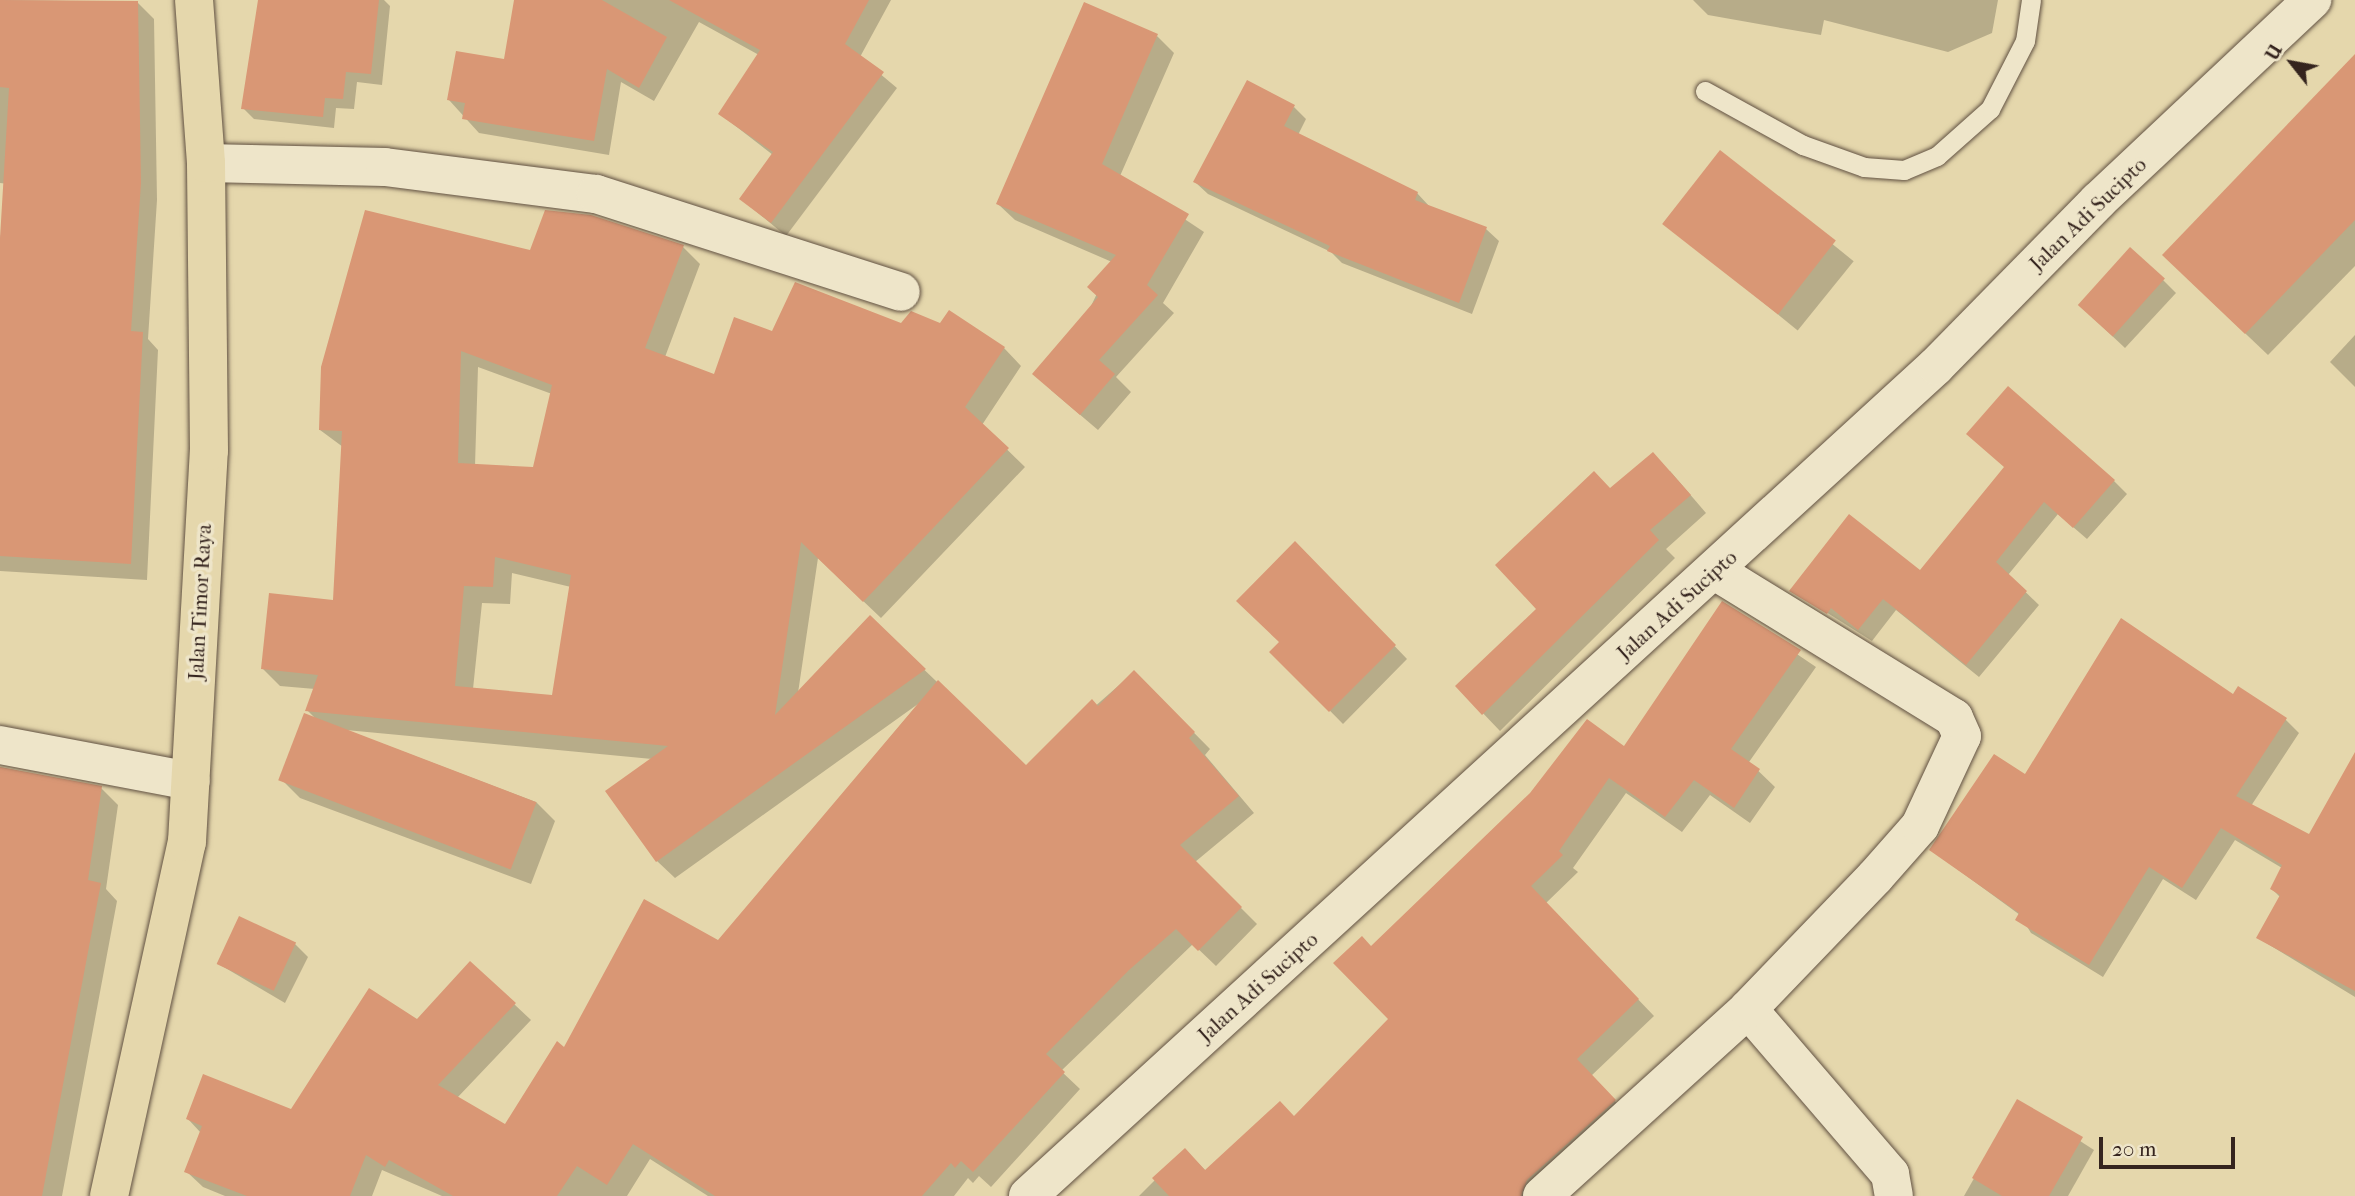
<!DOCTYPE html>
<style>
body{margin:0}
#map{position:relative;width:2355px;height:1196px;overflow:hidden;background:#e5d7ac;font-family:"IM FELL French Canon",serif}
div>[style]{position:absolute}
.shadow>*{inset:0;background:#0003;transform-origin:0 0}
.building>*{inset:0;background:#d99775;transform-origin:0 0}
.roads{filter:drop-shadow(0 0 2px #615142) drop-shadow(0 0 2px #615142)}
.service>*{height:19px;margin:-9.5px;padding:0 9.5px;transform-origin:9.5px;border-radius:9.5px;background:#eee5c9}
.minor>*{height:38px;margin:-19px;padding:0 19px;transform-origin:19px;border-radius:19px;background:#eee5c9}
.secondary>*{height:38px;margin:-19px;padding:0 19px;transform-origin:19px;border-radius:19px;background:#eee5c9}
.trunk>*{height:38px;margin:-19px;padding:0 19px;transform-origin:19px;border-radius:19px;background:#e5d7ac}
span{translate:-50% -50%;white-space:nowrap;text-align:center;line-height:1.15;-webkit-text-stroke:7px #eee5c9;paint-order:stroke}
.street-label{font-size:21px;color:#35241e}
.north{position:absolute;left:2257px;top:28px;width:70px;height:70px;-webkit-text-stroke:5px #eee5c9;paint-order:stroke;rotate:301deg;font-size:19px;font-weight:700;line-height:28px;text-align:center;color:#35241e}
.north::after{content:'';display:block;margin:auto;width:24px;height:32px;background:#35241e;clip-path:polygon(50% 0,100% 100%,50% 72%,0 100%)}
.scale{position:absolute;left:2099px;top:1137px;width:136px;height:32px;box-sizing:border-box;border:4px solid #35241e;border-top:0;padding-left:9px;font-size:21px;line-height:24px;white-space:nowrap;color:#35241e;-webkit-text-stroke:5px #eee5c9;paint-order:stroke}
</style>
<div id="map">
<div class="shadow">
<i style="clip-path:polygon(0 0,137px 2px,154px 19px,157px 200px,148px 339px,158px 350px,147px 580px,0 571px,0 240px,9px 184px,0 183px)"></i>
<i style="clip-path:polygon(259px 0,384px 0,390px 6px,382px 85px,357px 82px,354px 109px,336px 108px,334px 128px,254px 119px,243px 108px)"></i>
<i style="clip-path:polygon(516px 0,891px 0,860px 57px,897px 88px,786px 236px,741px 199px,773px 155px,720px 114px,759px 55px,699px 22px,654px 101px,621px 82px,609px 155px,479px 133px,449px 100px,505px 61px)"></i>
<i style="clip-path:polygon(1693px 0,1998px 0,1992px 33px,1948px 52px,1824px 20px,1821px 35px,1708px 15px)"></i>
<i style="clip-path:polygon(1157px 36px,1174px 53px,1120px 176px,1204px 232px,1163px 303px,1174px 313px,1116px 377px,1131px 392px,1098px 430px,1051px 390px,1112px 262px,1015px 220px,998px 204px)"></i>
<i style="clip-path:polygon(2355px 68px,2355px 266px,2268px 355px,2187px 278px)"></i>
<i style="clip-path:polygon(1294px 107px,1306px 119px,1298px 135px,1417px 193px,1430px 207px,1486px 229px,1499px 241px,1472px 314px,1342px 263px,1331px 252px,1208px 194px,1195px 182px)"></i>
<i style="left:1720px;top:153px;width:172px;height:89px;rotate:39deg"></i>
<i style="clip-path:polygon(evenodd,683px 247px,700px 264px,665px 357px,715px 376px,773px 333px,901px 325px,1004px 348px,1021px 366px,982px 425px,1025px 467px,881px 618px,818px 558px,798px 693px,870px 618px,1026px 767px,1134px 672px,1210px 749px,1205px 755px,1254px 813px,1195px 862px,1257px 924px,1216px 966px,1193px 944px,1061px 1071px,1080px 1089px,991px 1187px,979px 1176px,973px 1183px,968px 1178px,954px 1196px,708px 1196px,650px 1159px,627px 1196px,442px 1196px,382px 1170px,372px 1196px,225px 1196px,203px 1187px,186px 1171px,201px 1133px,188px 1119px,292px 1111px,417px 1021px,514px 1004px,531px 1020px,457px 1098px,506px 1126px,564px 1050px,718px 943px,918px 704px,675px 878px,657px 861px,652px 759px,346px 730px,536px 802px,555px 821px,531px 884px,300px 798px,281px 779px,317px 720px,307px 710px,315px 689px,280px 686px,262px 668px,335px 602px,343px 447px,320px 430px,531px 252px,683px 247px,478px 367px,552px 394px,534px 469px,475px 466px,478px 367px,683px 247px,512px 573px,571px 587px,554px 697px,473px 689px,482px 603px,510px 604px,512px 573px)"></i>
<i style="clip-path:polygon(2163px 280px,2176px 293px,2125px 348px,2092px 317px)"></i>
<i style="clip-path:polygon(2355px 335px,2355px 387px,2330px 362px)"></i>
<i style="clip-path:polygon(2005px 467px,2114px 481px,2127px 494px,2087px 539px,2058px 514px,2008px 575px,2039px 605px,1979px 677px,1896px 610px,1872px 641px,1791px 590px,1920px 573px)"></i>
<i style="clip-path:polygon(1670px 471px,1706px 513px,1666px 549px,1675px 558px,1500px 731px,1457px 686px,1538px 609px,1611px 490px)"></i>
<i style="clip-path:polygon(1296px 543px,1407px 659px,1343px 724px,1272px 652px,1281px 642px)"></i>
<i style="clip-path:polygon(1722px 603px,1816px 667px,1749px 762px,1775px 787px,1750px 823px,1710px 795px,1682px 832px,1626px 793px,1573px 868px,1578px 872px,1546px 903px,1654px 1016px,1591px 1076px,1630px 1117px,1543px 1196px,1139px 1196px,1185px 1150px,1206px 1171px,1294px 1118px,1390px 1019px,1371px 948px,1625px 748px)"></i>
<i style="clip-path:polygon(2233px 697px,2285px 719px,2299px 733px,2251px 806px,2310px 836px,2355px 790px,2355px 997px,2258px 938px,2281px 898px,2272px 889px,2282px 868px,2235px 840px,2196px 900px,2163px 879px,2103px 977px,2031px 933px,2020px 915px,1931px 850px,2026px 776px)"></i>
<i style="clip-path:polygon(0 767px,101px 788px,118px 805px,106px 889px,117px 901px,62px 1196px,0 1196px)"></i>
<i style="clip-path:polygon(295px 944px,308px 957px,285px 1003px,217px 963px)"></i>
<i style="clip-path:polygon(2018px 1101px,2094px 1150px,2068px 1196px,1964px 1196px)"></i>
</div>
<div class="building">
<i style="clip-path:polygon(0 0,138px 1px,141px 183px,131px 331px,143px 332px,131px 564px,0 556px,0 238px,9px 88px,0 87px)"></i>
<i style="clip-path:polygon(258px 0,379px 0,371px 74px,346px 72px,343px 99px,325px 98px,323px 117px,241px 109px)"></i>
<i style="clip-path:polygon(514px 0,602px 0,667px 37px,639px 88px,607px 69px,594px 141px,462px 119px,465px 103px,447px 100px,456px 51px,504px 59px)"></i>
<i style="clip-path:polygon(669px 0,869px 0,845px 44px,884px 72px,771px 223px,739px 199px,773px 152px,718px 114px,760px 50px)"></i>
<i style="clip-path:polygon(1084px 2px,1158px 34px,1102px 164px,1189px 214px,1147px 285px,1158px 295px,1099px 360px,1115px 374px,1080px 415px,1032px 374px,1098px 297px,1087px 287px,1116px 255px,996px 204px)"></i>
<i style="clip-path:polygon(2355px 54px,2355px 220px,2245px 334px,2162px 255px)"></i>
<i style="clip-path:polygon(1247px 80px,1295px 105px,1284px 126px,1418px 192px,1415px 200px,1487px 227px,1459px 303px,1327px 251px,1330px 246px,1193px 182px)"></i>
<i style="left:1720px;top:150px;width:147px;height:94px;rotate:38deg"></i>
<i style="clip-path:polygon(evenodd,365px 210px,530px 250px,545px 210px,591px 215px,684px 245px,645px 348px,714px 374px,734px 317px,772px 331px,795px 282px,901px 323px,911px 311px,940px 323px,949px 310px,1005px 347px,965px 407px,1009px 448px,863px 602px,801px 542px,775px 715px,870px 615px,926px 669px,656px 862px,605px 791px,668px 746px,305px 711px,318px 675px,261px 669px,269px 593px,333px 600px,342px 431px,319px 430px,321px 367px,365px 210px,461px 351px,552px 385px,533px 467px,458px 463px,461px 351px,365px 210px,495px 557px,571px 575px,552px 695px,455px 686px,464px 586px,493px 587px,495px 557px)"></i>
<i style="left:2130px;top:247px;width:47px;height:78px;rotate:42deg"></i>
<i style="clip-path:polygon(2008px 386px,2115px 480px,2073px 528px,2044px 502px,1996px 562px,2027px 591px,1966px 665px,1883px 599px,1858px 630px,1831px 608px,1827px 614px,1789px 591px,1849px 514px,1920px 570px,2004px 467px,1966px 434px)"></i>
<i style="clip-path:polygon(1653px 452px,1691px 495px,1650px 530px,1659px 540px,1482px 715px,1455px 686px,1536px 609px,1495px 565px,1594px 471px,1610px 488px)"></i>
<i style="clip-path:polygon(1295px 541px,1396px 645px,1329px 712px,1269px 652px,1279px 642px,1236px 601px)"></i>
<i style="clip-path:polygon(1722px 601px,1801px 650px,1731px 749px,1760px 769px,1734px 808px,1694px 780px,1665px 817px,1609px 778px,1559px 851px,1563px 855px,1531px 886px,1639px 999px,1577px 1059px,1616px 1100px,1527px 1180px,1521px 1196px,1169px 1196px,1152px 1178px,1185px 1148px,1205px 1170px,1280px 1101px,1294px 1116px,1388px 1019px,1333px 963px,1362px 936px,1371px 946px,1530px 793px,1587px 719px,1624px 746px)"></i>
<i style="clip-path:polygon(2121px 618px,2233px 694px,2238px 686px,2287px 718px,2236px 796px,2309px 834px,2355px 752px,2355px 991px,2256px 938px,2280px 895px,2270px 889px,2282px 865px,2221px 828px,2182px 888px,2149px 867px,2089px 965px,2015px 920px,2019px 913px,1929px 850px,1994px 754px,2025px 774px)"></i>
<i style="clip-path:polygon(1134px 670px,1195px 732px,1189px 738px,1239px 796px,1180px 845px,1242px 907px,1198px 951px,1176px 929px,1129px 970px,1046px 1054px,1065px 1072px,973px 1172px,961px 1161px,955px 1168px,951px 1163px,922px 1196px,715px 1196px,633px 1144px,607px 1185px,577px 1166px,557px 1196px,453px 1196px,389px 1160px,385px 1167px,366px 1155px,350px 1196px,247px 1196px,184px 1172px,202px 1126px,186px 1119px,203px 1074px,291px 1109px,369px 988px,417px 1019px,470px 961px,516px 1003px,438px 1085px,505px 1124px,557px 1041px,564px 1047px,644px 899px,718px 940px,938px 680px,1026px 765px,1092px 699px,1098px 706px)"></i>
<i style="left:304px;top:713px;width:249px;height:72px;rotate:21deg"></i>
<i style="clip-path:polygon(0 767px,102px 786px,88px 880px,101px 883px,42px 1196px,0 1196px)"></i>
<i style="left:239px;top:916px;width:63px;height:53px;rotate:25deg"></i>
<i style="clip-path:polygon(2017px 1099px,2083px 1137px,2049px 1196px,2002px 1196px,1972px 1178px)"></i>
</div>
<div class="roads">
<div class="service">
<i style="left:1705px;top:91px;width:112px;rotate:28.9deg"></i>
<i style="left:1803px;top:145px;width:65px;rotate:19.8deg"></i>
<i style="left:1864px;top:167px;width:40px;rotate:4.3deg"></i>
<i style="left:1904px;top:170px;width:36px;rotate:-23deg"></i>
<i style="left:1937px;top:156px;width:71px;rotate:-41.6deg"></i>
<i style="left:1990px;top:109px;width:76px;rotate:-62.8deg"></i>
<i style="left:2025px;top:41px;width:41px;rotate:-81.7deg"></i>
</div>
<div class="minor">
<i style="left:206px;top:163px;width:179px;rotate:1.3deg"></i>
<i style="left:385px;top:167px;width:213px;rotate:7.3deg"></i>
<i style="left:596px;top:194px;width:320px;rotate:17.8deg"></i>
<i style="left:0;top:745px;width:194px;rotate:10.7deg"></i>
<i style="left:1748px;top:1009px;width:218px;rotate:49.3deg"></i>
<i style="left:1890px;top:1174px;width:22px;rotate:80deg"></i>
<i style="left:1542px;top:1196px;width:278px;rotate:-42.2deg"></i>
<i style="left:1748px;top:1009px;width:183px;rotate:-46.1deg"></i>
<i style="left:1875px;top:877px;width:68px;rotate:-48.6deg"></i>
<i style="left:1920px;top:826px;width:99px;rotate:-65deg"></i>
<i style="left:1962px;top:736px;width:20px;rotate:-114deg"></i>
<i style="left:1954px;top:718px;width:281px;rotate:-148.4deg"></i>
</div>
<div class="secondary">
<i style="left:1028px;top:1196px;width:1230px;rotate:-42.43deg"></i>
<i style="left:1936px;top:366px;width:231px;rotate:-45.5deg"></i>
<i style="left:2098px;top:201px;width:294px;rotate:-43.2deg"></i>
</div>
<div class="trunk">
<i style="left:109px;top:1196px;width:362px;rotate:-77.6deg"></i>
<i style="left:187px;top:842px;width:392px;rotate:-86.8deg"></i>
<i style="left:209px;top:451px;width:288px;rotate:-90.6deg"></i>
<i style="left:206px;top:163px;width:163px;rotate:-94.2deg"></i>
</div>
</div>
<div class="street-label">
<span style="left:2088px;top:214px;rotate:-44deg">Jalan Adi Sucipto</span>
<span style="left:200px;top:602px;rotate:-87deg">Jalan Timor Raya</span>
<span style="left:1677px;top:605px;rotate:-42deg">Jalan Adi Sucipto</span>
<span style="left:1258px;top:987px;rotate:-42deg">Jalan Adi Sucipto</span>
</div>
<div class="north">U</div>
<div class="scale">20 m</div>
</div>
